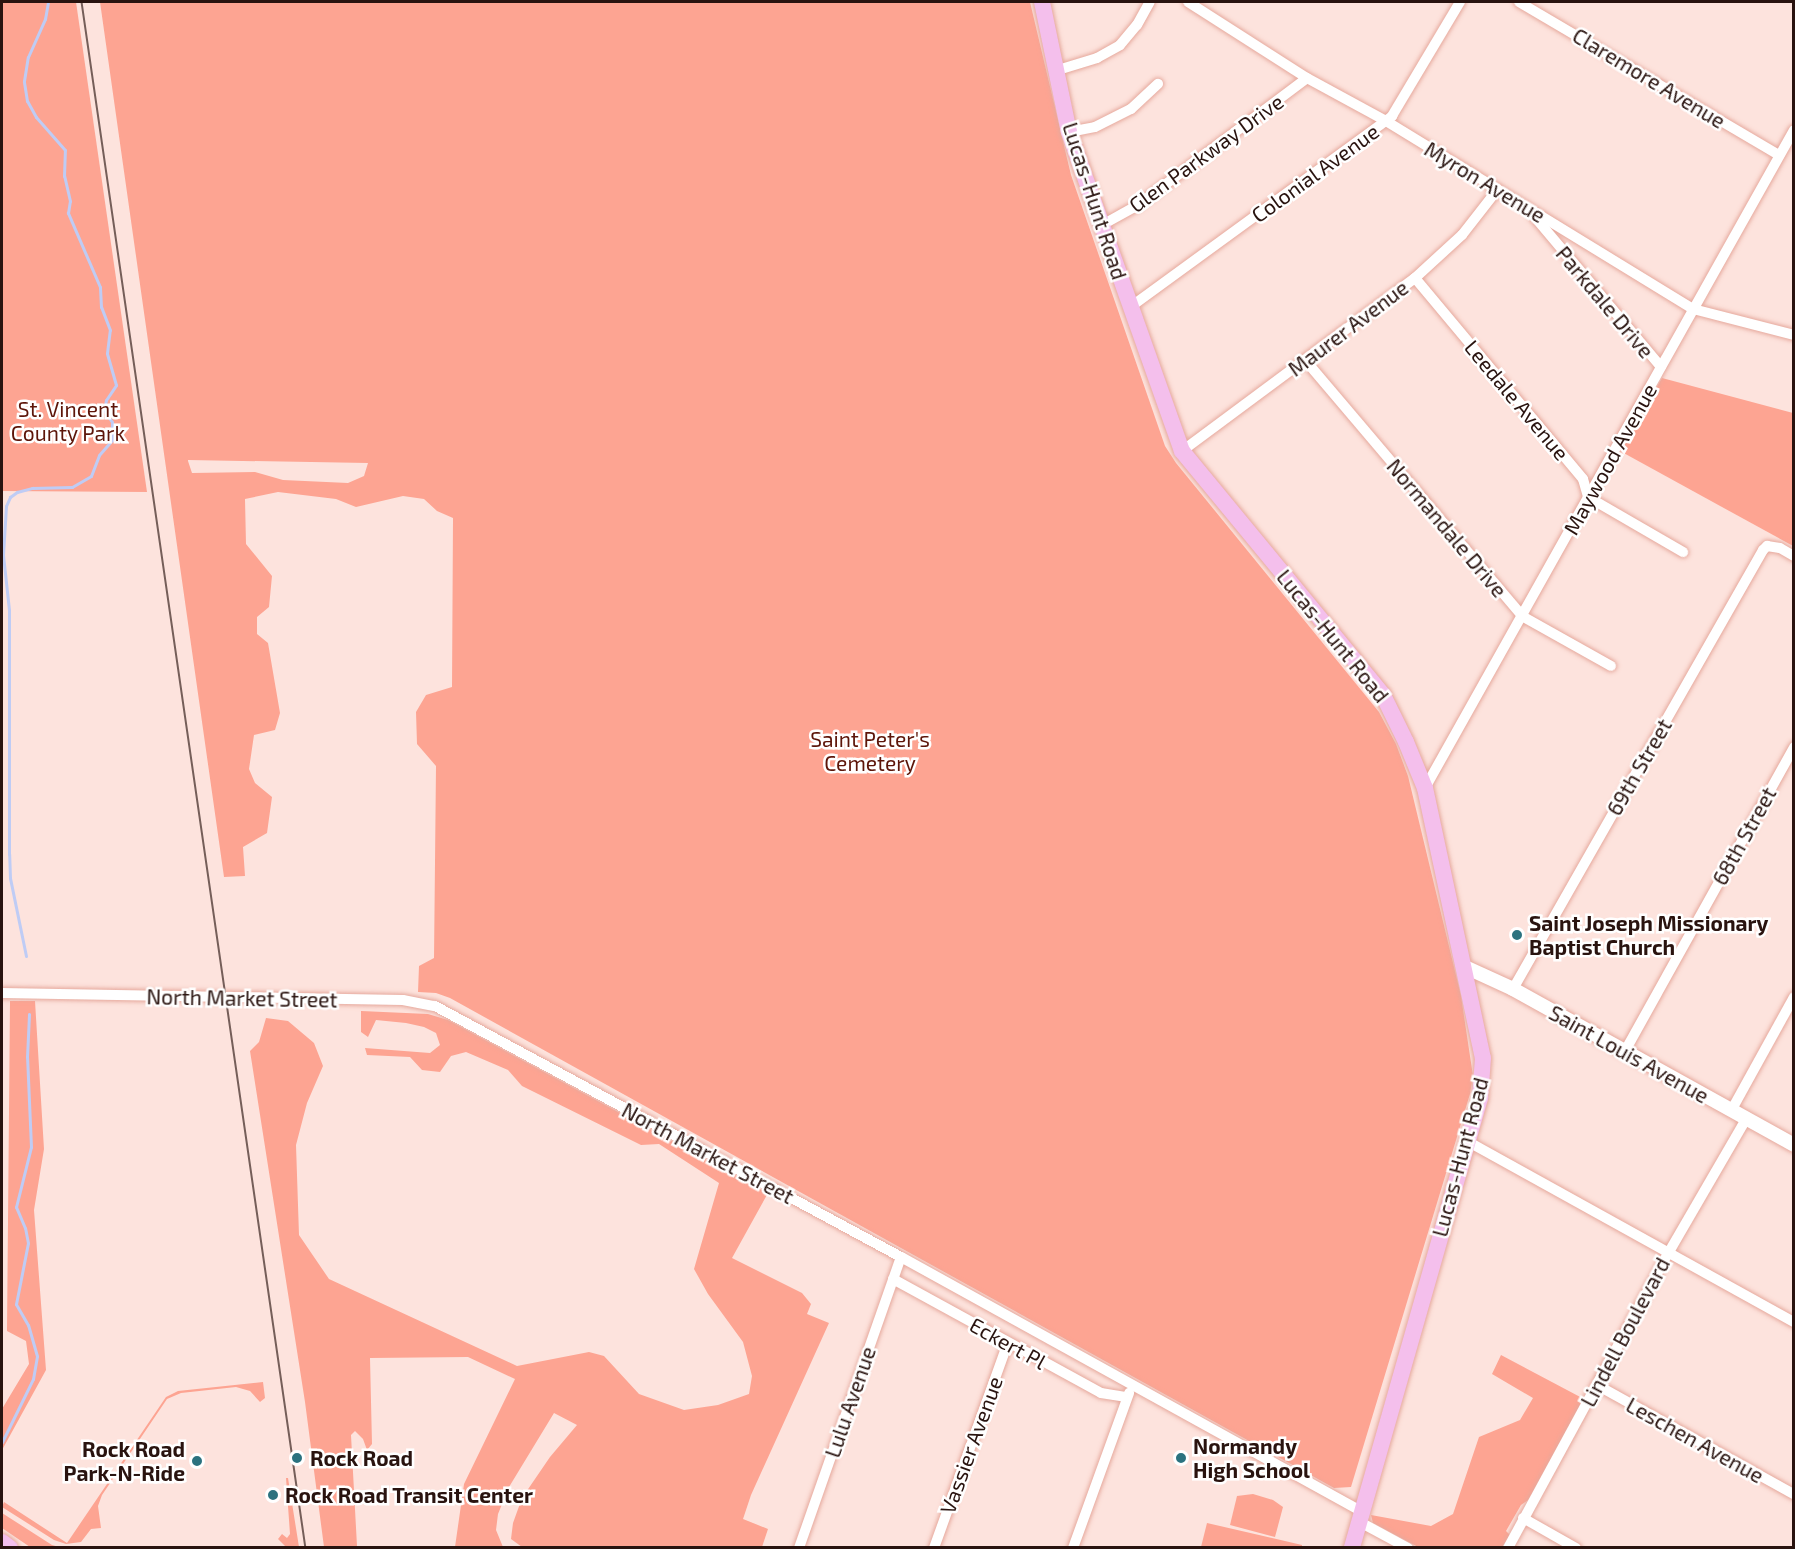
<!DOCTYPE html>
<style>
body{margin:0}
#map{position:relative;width:1795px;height:1549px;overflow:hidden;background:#fde3dd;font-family:"Exo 2",sans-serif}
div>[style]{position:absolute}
.green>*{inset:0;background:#fda492}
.stream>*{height:3px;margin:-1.5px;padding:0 1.5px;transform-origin:1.5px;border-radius:1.5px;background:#bfccf5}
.roads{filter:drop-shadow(0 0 2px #e6a99d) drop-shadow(0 0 2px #e6a99d)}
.minor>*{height:10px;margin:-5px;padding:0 5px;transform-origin:5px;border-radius:5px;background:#fff}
.tertiary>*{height:14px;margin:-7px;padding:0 7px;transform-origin:7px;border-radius:7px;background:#fff}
.primary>*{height:16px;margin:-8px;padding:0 8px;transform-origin:8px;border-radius:8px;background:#f4bfec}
.tram>*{height:1.5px;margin:-0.75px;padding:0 0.75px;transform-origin:0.75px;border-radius:0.75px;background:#755e59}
.dots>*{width:16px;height:16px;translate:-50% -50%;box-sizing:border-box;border:3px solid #fff;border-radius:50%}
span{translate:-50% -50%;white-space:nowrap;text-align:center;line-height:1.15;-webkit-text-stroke:5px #fff;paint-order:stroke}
.street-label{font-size:21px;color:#29130f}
.park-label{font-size:21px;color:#5d1509}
.poi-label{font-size:21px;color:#29130f;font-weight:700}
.left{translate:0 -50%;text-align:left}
.right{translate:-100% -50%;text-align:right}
.frame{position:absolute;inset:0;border:3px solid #29130f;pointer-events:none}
</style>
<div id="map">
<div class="green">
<i style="clip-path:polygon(2px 2px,76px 2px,147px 492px,2px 491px)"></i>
<i style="clip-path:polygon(evenodd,100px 2px,1030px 2px,1071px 175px,1165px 446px,1176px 463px,1379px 712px,1396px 744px,1408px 776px,1461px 996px,1473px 1076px,1470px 1094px,1351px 1487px,1334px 1488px,450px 998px,436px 993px,418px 992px,419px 966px,434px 958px,436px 766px,417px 744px,416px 712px,426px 695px,452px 687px,453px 518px,437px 511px,424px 499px,403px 496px,356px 507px,336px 499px,278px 492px,245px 499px,246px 544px,272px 576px,269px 607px,257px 617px,257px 634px,268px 643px,280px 713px,275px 730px,254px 735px,249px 769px,255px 783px,272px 797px,267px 833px,243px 847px,245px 876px,224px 877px,100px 2px,188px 461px,188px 460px,368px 463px,364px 476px,348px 483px,283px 480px,255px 472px,192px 473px,188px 461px)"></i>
<i style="clip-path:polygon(1662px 378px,1793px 413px,1793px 546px,1620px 451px)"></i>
<i style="clip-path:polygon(10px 1001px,35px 1001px,44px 1149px,34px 1210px,46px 1370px,2px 1450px,2px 1409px,29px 1364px,26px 1341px,7px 1331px)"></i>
<i style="clip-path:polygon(361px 1011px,428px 1014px,448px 1020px,768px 1193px,732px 1258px,802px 1293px,811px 1304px,807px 1314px,829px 1323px,751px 1495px,743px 1519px,768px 1529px,762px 1547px,522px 1547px,511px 1539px,513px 1523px,522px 1498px,550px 1457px,577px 1425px,554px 1413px,509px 1487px,498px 1514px,496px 1530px,503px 1547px,455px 1547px,464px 1484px,515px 1379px,468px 1357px,370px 1358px,372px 1444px,367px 1450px,363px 1439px,355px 1431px,351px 1435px,357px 1546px,324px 1547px,305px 1402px,250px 1051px,259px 1042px,266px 1018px,288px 1021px,314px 1043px,323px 1066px,307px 1103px,296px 1145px,299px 1235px,329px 1279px,517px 1366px,589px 1352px,604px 1356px,639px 1394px,684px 1410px,718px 1405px,749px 1394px,752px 1376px,743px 1342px,708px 1294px,694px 1269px,719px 1183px,659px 1144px,641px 1145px,522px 1086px,508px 1070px,466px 1052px,451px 1056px,440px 1072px,422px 1070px,410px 1057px,367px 1055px,365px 1048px,430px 1053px,440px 1045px,436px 1033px,424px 1027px,406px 1023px,376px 1020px,368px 1037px,361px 1032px)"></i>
<i style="clip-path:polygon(1501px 1355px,1584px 1399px,1531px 1498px,1521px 1505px,1506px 1531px,1510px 1535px,1502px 1547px,1418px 1547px,1373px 1523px,1371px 1515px,1431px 1526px,1453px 1514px,1479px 1437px,1520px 1420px,1533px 1398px,1492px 1374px)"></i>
<i style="clip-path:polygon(263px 1382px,265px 1398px,260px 1402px,250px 1391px,236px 1387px,181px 1393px,167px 1399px,102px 1495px,98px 1506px,101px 1528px,91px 1529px,81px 1542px,66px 1544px,54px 1540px,2px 1507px,4px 1502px,67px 1543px,166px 1397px,178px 1391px)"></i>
<i style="clip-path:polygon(286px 1478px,288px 1478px,299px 1547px,286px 1547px,278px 1539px,282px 1534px,287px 1538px,290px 1534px)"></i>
<i style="clip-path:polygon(1253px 1494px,1273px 1500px,1283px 1507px,1275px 1537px,1230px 1525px,1237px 1496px)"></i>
<i style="clip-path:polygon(2px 1513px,52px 1545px,59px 1547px,30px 1547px,2px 1528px)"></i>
<i style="clip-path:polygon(1207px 1523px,1302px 1545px,1302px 1547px,1201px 1547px)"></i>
</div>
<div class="stream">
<i style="left:26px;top:956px;width:80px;rotate:-101.6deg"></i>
<i style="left:10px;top:878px;width:24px;rotate:-92deg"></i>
<i style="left:9px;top:854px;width:244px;rotate:-90deg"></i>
<i style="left:9px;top:610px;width:55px;rotate:-96.2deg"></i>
<i style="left:3px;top:555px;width:49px;rotate:-86.5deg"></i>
<i style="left:6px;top:506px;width:10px;rotate:-66deg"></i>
<i style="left:10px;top:497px;width:9px;rotate:-36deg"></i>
<i style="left:17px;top:492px;width:16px;rotate:-15deg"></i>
<i style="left:32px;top:488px;width:40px;rotate:-1.4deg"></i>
<i style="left:72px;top:487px;width:22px;rotate:-30deg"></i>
<i style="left:91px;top:476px;width:22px;rotate:-69deg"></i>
<i style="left:99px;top:455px;width:20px;rotate:-49deg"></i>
<i style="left:112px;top:440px;width:18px;rotate:-90deg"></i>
<i style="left:112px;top:422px;width:14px;rotate:-124deg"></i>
<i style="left:104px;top:410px;width:10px;rotate:-79deg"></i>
<i style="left:106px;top:400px;width:18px;rotate:-56deg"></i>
<i style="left:116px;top:385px;width:33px;rotate:-106deg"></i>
<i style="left:107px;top:353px;width:23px;rotate:-83deg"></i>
<i style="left:110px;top:330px;width:25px;rotate:-111deg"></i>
<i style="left:101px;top:307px;width:20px;rotate:-93deg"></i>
<i style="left:100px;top:287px;width:81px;rotate:-113.4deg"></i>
<i style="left:68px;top:213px;width:12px;rotate:-81deg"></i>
<i style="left:70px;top:201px;width:26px;rotate:-103deg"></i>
<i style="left:64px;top:176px;width:26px;rotate:-88deg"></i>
<i style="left:65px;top:150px;width:44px;rotate:-131.3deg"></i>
<i style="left:36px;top:117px;width:18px;rotate:-119deg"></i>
<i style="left:27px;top:101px;width:20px;rotate:-99deg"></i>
<i style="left:24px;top:81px;width:24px;rotate:-81deg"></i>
<i style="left:28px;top:57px;width:42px;rotate:-65.9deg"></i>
<i style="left:45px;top:19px;width:17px;rotate:-80deg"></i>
<i style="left:2px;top:1442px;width:70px;rotate:-63.8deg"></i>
<i style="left:33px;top:1379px;width:23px;rotate:-80deg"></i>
<i style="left:37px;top:1356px;width:32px;rotate:-106deg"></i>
<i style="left:28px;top:1325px;width:24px;rotate:-120deg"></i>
<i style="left:16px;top:1304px;width:62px;rotate:-78.9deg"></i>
<i style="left:28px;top:1243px;width:15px;rotate:-101deg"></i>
<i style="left:25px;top:1228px;width:23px;rotate:-113deg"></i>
<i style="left:16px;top:1207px;width:62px;rotate:-76deg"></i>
<i style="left:31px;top:1147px;width:90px;rotate:-92.5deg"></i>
<i style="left:27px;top:1057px;width:43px;rotate:-87.3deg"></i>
</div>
<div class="roads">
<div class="minor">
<i style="left:1188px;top:2px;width:141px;rotate:32.6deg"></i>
<i style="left:1307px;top:78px;width:90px;rotate:28.6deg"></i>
<i style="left:1386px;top:121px;width:360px;rotate:31.5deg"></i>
<i style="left:1693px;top:309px;width:104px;rotate:14.4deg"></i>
<i style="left:1519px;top:2px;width:302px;rotate:30.5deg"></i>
<i style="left:1058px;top:70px;width:41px;rotate:-17.1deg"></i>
<i style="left:1097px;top:58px;width:26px;rotate:-29deg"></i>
<i style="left:1120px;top:45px;width:26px;rotate:-50deg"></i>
<i style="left:1137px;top:25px;width:26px;rotate:-61deg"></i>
<i style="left:1069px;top:132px;width:26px;rotate:-11deg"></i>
<i style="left:1095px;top:127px;width:40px;rotate:-26.6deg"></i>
<i style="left:1131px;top:109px;width:37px;rotate:-43deg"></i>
<i style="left:1534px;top:216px;width:197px;rotate:49.9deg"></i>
<i style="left:1102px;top:225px;width:41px;rotate:-29.1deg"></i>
<i style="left:1138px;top:205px;width:211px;rotate:-36.9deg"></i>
<i style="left:1415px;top:278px;width:262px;rotate:50.1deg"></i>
<i style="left:1583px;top:479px;width:19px;rotate:74deg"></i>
<i style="left:1588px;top:497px;width:110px;rotate:30.1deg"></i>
<i style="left:1129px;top:308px;width:326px;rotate:-36.1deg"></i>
<i style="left:1392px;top:116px;width:133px;rotate:-59.2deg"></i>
<i style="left:1306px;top:361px;width:334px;rotate:49.7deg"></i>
<i style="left:1522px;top:616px;width:102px;rotate:29.3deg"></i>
<i style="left:1182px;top:451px;width:290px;rotate:-36.6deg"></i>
<i style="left:1415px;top:278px;width:64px;rotate:-42.5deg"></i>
<i style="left:1462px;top:235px;width:58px;rotate:-52deg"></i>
<i style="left:1425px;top:788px;width:754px;rotate:-60.72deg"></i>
<i style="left:1513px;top:989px;width:505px;rotate:-60.34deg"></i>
<i style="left:1763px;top:550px;width:6px;rotate:-45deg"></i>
<i style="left:1767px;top:546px;width:13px;rotate:9deg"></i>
<i style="left:1780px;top:548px;width:16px;rotate:30deg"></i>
<i style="left:2px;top:993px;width:401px;rotate:1deg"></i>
<i style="left:403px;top:1000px;width:33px;rotate:11deg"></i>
<i style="left:435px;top:1006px;width:529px;rotate:28.31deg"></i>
<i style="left:901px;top:1257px;width:525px;rotate:28.91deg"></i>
<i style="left:1625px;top:1051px;width:348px;rotate:-60.9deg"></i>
<i style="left:1731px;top:1111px;width:130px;rotate:-61.1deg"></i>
<i style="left:1467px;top:1141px;width:374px;rotate:29deg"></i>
<i style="left:893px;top:1279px;width:237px;rotate:28.7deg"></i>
<i style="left:1101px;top:1393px;width:26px;rotate:9deg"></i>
<i style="left:1597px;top:1385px;width:225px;rotate:29deg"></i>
<i style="left:1523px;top:1518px;width:61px;rotate:29.5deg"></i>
<i style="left:1358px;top:1521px;width:57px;rotate:28.4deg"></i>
<i style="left:799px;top:1548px;width:308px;rotate:-70.7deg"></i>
<i style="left:934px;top:1548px;width:218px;rotate:-70.2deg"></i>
<i style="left:1073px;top:1548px;width:165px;rotate:-70.1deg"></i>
<i style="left:1508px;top:1548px;width:337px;rotate:-61.5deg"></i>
<i style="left:1669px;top:1252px;width:154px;rotate:-59.9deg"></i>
</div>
<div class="tertiary">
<i style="left:1463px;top:966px;width:55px;rotate:24.7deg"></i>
<i style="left:1513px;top:989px;width:321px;rotate:29deg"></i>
</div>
<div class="primary">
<i style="left:1042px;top:2px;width:133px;rotate:78.3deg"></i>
<i style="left:1069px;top:132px;width:338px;rotate:70.5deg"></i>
<i style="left:1182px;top:451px;width:316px;rotate:50.5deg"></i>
<i style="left:1383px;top:695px;width:52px;rotate:63.9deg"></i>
<i style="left:1406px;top:742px;width:50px;rotate:67.6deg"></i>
<i style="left:1425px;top:788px;width:276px;rotate:77.9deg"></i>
<i style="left:1483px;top:1058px;width:40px;rotate:94.3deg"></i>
<i style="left:1480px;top:1098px;width:468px;rotate:105.9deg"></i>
<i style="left:2px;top:1542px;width:10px;rotate:37deg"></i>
</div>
</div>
<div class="tram">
<i style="left:82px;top:2px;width:1562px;rotate:81.76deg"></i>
</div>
<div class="dots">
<i style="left:1517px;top:935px;background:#2b727f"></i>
<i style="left:297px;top:1458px;background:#2b727f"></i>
<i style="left:1181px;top:1458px;background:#2b727f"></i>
<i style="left:197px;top:1461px;background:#2b727f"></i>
<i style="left:273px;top:1495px;background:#2b727f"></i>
</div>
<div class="street-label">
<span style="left:1649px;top:78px;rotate:31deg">Claremore Avenue</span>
<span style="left:1206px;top:153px;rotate:-36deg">Glen Parkway Drive</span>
<span style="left:1315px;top:173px;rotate:-36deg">Colonial Avenue</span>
<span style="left:1485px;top:182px;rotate:31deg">Myron Avenue</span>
<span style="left:1095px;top:201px;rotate:72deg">Lucas-Hunt Road</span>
<span style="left:1605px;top:302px;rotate:50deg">Parkdale Drive</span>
<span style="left:1348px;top:328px;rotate:-37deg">Maurer Avenue</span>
<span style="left:1517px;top:400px;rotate:50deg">Leedale Avenue</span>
<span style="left:1610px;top:459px;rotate:-61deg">Maywood Avenue</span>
<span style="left:1447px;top:528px;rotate:50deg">Normandale Drive</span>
<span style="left:1333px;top:636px;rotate:51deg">Lucas-Hunt Road</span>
<span style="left:1639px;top:767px;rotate:-60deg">69th Street</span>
<span style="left:1744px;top:836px;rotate:-61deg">68th Street</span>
<span style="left:242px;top:998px;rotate:1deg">North Market Street</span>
<span style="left:1629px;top:1054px;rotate:29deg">Saint Louis Avenue</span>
<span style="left:708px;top:1153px;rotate:28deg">North Market Street</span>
<span style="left:1460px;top:1157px;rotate:-75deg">Lucas-Hunt Road</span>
<span style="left:1625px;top:1332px;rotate:-62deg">Lindell Boulevard</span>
<span style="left:1008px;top:1343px;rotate:29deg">Eckert Pl</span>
<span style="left:850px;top:1402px;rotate:-71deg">Lulu Avenue</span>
<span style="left:1695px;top:1440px;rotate:29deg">Leschen Avenue</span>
<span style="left:971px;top:1445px;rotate:-70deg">Vassier Avenue</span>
</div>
<div class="park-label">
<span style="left:68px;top:421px">St. Vincent<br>County Park</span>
<span style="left:870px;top:751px">Saint Peter's<br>Cemetery</span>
</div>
<div class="poi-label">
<span class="left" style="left:1529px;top:935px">Saint Joseph Missionary<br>Baptist Church</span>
<span class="left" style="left:1193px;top:1458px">Normandy<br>High School</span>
<span class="right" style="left:185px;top:1461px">Rock Road<br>Park-N-Ride</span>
<span class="left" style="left:310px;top:1458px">Rock Road</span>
<span class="left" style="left:285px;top:1495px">Rock Road Transit Center</span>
</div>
<div class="frame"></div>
</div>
